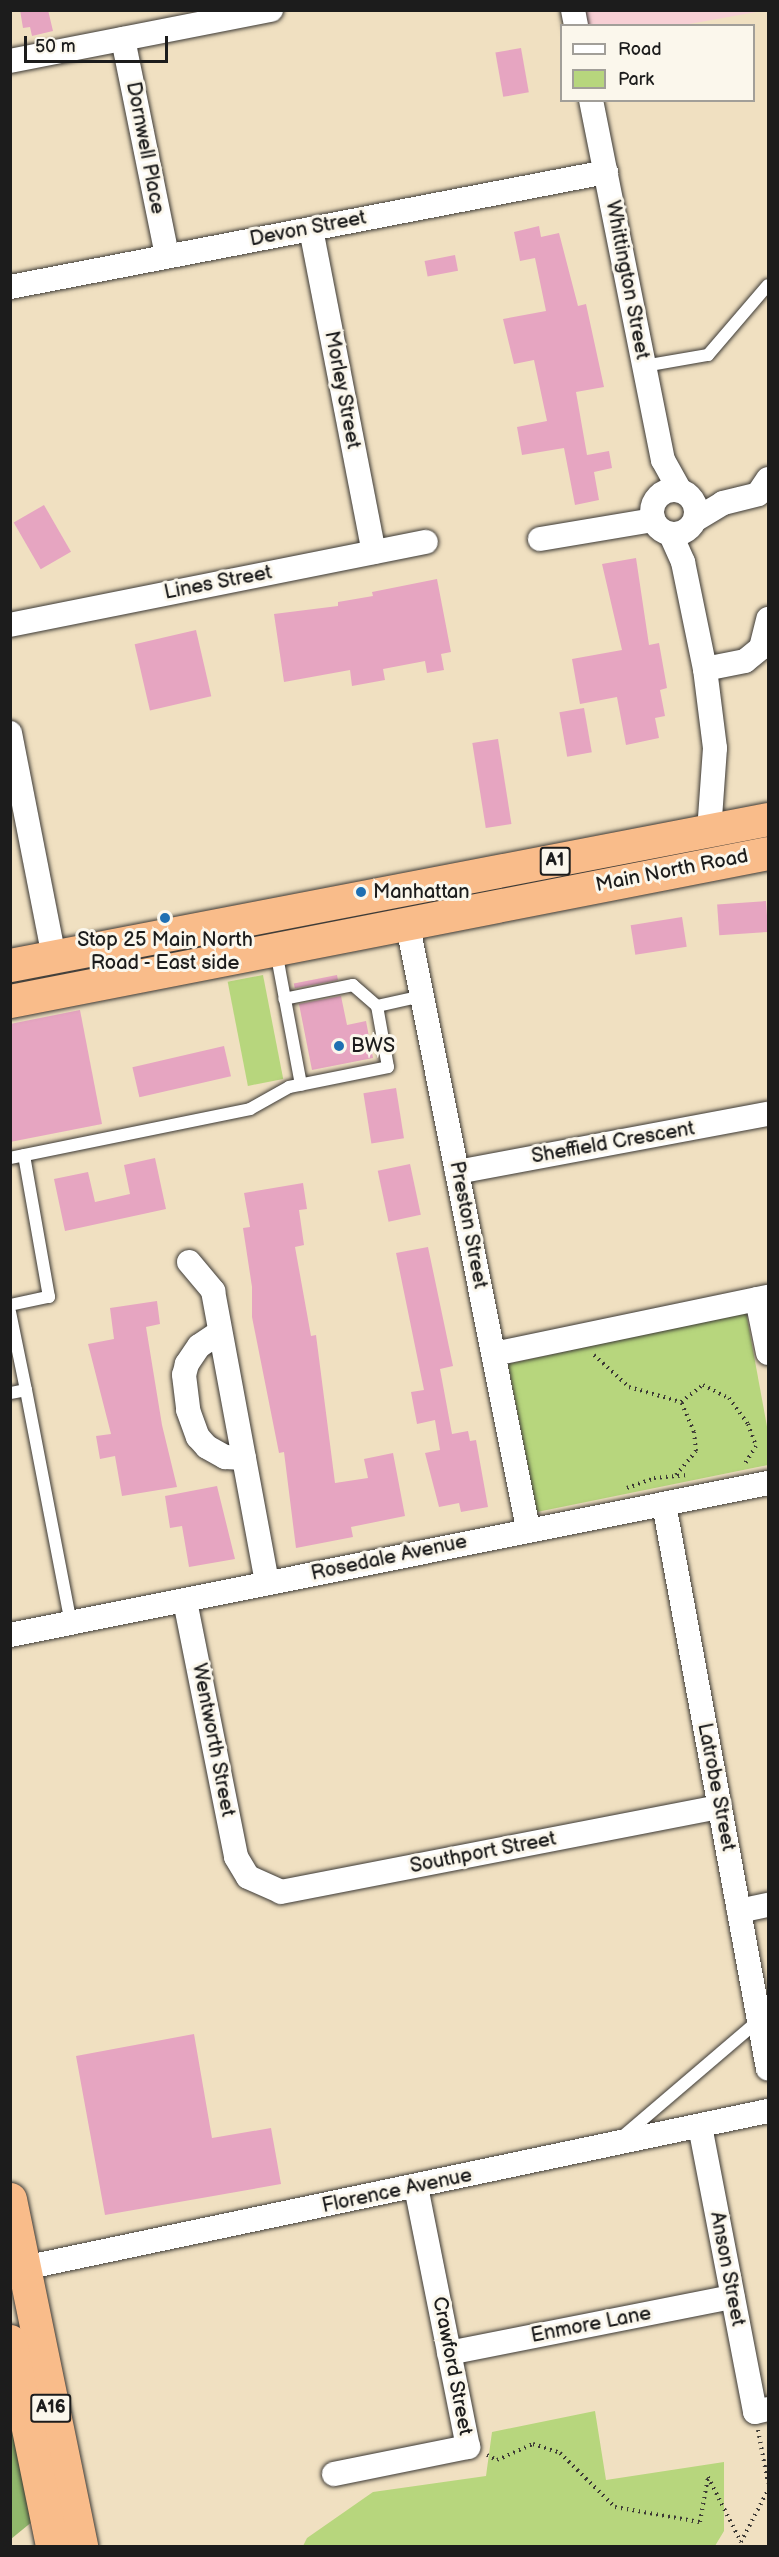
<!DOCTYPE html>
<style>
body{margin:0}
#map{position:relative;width:779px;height:2557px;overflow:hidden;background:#f0e0c1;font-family:"Balsamiq Sans",sans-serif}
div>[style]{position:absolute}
.built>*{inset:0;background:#f7cfd4}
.green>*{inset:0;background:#b7d67d;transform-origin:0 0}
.forest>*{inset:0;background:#91b76c}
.building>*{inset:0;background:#e6a5c1;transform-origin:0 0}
.path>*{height:4px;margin-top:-2px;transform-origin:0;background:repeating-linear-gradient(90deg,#3c3935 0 1.5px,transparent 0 6px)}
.roads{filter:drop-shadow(0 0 2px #3c3935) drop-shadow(0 0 2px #3c3935)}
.service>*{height:12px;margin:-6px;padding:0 6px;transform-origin:6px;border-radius:6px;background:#fff}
.minor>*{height:24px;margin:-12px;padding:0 12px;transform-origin:12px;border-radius:12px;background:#fff}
.minor>.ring{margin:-12px;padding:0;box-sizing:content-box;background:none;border:24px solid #fff;border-radius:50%}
.trunk>*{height:33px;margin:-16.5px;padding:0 16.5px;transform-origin:16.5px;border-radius:16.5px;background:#f9bc8a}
.dots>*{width:16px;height:16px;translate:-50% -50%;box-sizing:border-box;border:3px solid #fbf7ec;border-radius:50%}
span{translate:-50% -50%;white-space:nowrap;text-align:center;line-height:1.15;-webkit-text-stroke:6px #fbf7ec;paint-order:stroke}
.shield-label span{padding:2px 4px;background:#fbf7ec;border:2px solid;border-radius:4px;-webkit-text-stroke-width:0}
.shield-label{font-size:18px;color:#1c1c1c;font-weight:700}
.street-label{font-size:20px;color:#1c1c1c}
.poi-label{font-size:20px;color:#1c1c1c}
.left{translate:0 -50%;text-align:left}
.frame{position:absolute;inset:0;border:12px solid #1c1c1c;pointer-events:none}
.legend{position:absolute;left:560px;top:24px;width:195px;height:78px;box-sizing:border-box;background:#fbf7ec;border:2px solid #a29f99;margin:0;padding:8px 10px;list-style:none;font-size:18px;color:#1c1c1c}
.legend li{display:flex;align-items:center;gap:12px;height:30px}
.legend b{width:30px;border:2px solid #a29f99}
.scale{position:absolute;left:24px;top:36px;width:144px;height:27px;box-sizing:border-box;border:3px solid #1c1c1c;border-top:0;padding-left:8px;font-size:18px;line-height:21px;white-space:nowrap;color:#1c1c1c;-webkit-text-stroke:4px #fbf7ec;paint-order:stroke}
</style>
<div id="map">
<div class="built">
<i style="clip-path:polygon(583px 11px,762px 11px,678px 26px,586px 25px)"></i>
</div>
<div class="green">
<i style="left:263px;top:975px;width:106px;height:36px;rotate:79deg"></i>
<i style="clip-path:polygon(746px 1312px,768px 1432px,768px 1465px,537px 1512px,508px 1364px)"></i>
<i style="clip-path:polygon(595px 2411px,606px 2480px,724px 2462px,724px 2531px,715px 2546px,303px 2546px,307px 2538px,373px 2492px,486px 2476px,492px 2432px)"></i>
</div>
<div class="forest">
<i style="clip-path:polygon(10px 2409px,33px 2521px,11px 2539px,10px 2539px)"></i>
</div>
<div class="building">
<i style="clip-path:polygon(20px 10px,48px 10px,53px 31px,32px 36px,30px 27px,23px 28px)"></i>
<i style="left:521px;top:48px;width:45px;height:26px;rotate:80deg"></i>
<i style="clip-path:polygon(539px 226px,541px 237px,559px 233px,578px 306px,586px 304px,604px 387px,576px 392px,587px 455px,609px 451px,612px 468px,594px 472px,599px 500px,575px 505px,564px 448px,522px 455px,517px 427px,547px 421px,534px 360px,514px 364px,503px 319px,546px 311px,535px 258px,520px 261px,514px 232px)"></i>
<i style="left:455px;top:255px;width:16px;height:31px;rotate:79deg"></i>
<i style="left:44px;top:505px;width:54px;height:35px;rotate:60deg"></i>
<i style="clip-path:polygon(636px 558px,649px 645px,659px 643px,667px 688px,660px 690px,665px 716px,655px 718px,659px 738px,626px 745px,617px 697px,580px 704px,572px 659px,622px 650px,602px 564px)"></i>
<i style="clip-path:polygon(437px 579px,451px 652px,441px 654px,444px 670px,427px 673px,425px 661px,383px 669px,385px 680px,352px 686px,350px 670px,284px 682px,274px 614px,338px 606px,338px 602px,373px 596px,372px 592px)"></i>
<i style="left:196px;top:630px;width:68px;height:63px;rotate:77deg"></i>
<i style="left:584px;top:708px;width:45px;height:25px;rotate:80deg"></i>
<i style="left:498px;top:739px;width:86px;height:26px;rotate:81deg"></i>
<i style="left:766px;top:901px;width:31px;height:49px;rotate:86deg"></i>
<i style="left:682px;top:917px;width:30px;height:52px;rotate:81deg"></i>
<i style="left:337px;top:975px;width:5px;height:44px;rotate:79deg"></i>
<i style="clip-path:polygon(341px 996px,347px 1025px,366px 1021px,373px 1058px,312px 1070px,299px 1004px)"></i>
<i style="clip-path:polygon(80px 1010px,102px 1124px,10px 1142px,10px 1024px)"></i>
<i style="left:224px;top:1046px;width:31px;height:94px;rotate:77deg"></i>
<i style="left:396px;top:1088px;width:51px;height:33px;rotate:81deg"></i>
<i style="clip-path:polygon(155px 1158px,166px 1209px,65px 1231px,54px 1179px,88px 1172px,95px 1202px,130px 1194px,124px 1165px)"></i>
<i style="left:410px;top:1164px;width:52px;height:33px;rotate:78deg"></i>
<i style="clip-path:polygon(303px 1183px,307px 1209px,299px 1210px,304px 1245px,295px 1247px,311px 1336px,316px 1335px,335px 1483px,368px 1478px,364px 1459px,393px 1453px,405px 1516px,351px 1527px,353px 1537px,296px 1548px,284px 1452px,279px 1453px,252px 1317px,252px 1287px,243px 1228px,250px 1227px,244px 1193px)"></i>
<i style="clip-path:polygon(428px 1247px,453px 1366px,440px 1369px,452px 1434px,468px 1431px,470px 1441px,476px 1440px,488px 1507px,461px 1512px,459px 1503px,439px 1507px,425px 1453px,440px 1450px,435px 1420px,417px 1424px,411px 1392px,424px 1390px,396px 1253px)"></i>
<i style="clip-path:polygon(157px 1301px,160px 1324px,146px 1327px,162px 1425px,177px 1487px,122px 1496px,115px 1456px,100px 1459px,96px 1436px,111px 1434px,88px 1344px,114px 1339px,110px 1308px)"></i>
<i style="clip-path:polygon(217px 1486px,235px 1559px,189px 1567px,182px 1526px,170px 1528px,165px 1496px)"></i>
<i style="clip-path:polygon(194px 2034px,212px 2138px,271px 2128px,281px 2184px,105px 2215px,76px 2056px)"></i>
</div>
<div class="path">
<i style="left:594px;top:1355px;width:47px;rotate:42.4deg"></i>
<i style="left:629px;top:1387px;width:54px;rotate:16.1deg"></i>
<i style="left:681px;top:1402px;width:28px;rotate:-38deg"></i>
<i style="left:703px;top:1385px;width:29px;rotate:27deg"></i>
<i style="left:729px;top:1398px;width:32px;rotate:54deg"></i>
<i style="left:748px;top:1424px;width:23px;rotate:70deg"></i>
<i style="left:756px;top:1446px;width:22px;rotate:122deg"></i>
<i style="left:676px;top:1475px;width:31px;rotate:-50deg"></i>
<i style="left:696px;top:1451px;width:19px;rotate:-96deg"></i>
<i style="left:694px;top:1432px;width:33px;rotate:-113deg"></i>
<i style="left:627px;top:1488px;width:29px;rotate:-20deg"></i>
<i style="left:654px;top:1478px;width:36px;rotate:-5deg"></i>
<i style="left:758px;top:2430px;width:54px;rotate:79.3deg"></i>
<i style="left:487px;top:2455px;width:11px;rotate:27deg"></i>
<i style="left:497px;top:2460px;width:39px;rotate:-24deg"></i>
<i style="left:533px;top:2444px;width:28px;rotate:18deg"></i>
<i style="left:560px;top:2453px;width:77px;rotate:44.5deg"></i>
<i style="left:615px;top:2507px;width:86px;rotate:10deg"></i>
<i style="left:700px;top:2522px;width:46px;rotate:-79.9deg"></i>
<i style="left:708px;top:2477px;width:73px;rotate:63.1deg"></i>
<i style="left:741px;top:2542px;width:59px;rotate:-62.6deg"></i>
</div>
<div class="roads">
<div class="service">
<i style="left:644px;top:366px;width:65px;rotate:-9.8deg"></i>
<i style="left:708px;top:355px;width:92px;rotate:-49.4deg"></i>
<i style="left:276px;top:951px;width:136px;rotate:79.4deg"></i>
<i style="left:377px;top:1006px;width:46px;rotate:-12.5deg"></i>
<i style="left:10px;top:1158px;width:245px;rotate:-11.5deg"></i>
<i style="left:250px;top:1109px;width:45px;rotate:-29.4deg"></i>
<i style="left:289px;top:1087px;width:101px;rotate:-11.4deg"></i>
<i style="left:388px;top:1067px;width:62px;rotate:-100.2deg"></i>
<i style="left:377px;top:1006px;width:32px;rotate:-139deg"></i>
<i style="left:353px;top:985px;width:70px;rotate:168.5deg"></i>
<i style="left:10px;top:1305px;width:40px;rotate:-12deg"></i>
<i style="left:49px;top:1297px;width:144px;rotate:-100deg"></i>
<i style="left:10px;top:1312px;width:80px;rotate:78.4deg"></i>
<i style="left:26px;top:1390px;width:16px;rotate:169deg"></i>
<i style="left:26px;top:1390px;width:237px;rotate:79.1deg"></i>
<i style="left:621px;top:2138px;width:182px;rotate:-40.5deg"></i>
</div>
<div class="minor">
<i style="left:573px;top:10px;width:16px;rotate:79deg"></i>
<i style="left:123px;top:39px;width:221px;rotate:78.5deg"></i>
<i style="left:10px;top:61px;width:266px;rotate:-11.1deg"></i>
<i style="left:591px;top:100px;width:367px;rotate:78.7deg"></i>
<i style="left:663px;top:460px;width:35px;rotate:61deg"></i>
<i style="left:311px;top:229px;width:329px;rotate:79deg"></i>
<i style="left:10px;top:287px;width:607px;rotate:-10.92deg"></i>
<i class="ring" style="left:652px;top:490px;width:20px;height:20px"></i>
<i style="left:695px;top:520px;width:33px;rotate:-31deg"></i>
<i style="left:723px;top:503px;width:36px;rotate:-14deg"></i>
<i style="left:758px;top:494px;width:18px;rotate:-56deg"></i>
<i style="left:671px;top:535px;width:30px;rotate:66deg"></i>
<i style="left:683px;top:562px;width:109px;rotate:78.4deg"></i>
<i style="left:705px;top:669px;width:80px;rotate:82.8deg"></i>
<i style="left:715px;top:748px;width:83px;rotate:94.1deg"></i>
<i style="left:540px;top:539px;width:115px;rotate:-9.5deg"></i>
<i style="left:10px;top:625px;width:424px;rotate:-11.3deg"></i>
<i style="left:705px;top:669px;width:41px;rotate:-11.3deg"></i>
<i style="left:745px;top:661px;width:21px;rotate:-39deg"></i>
<i style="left:761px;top:648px;width:30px;rotate:-76deg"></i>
<i style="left:10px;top:733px;width:228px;rotate:78.9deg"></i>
<i style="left:407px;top:921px;width:620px;rotate:78.74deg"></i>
<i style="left:457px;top:1172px;width:316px;rotate:-10.6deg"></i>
<i style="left:189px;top:1262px;width:38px;rotate:50deg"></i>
<i style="left:213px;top:1291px;width:297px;rotate:79.5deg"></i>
<i style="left:757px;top:1299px;width:55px;rotate:78.5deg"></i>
<i style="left:220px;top:1332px;width:25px;rotate:146deg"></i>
<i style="left:199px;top:1346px;width:22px;rotate:124deg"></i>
<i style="left:187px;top:1364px;width:11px;rotate:105deg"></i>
<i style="left:184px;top:1375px;width:35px;rotate:83deg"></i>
<i style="left:188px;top:1410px;width:29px;rotate:70deg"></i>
<i style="left:198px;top:1437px;width:13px;rotate:48deg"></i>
<i style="left:207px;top:1447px;width:21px;rotate:29deg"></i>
<i style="left:225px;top:1457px;width:19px;rotate:3deg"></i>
<i style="left:494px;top:1354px;width:280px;rotate:-11.8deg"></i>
<i style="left:664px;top:1504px;width:574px;rotate:79.57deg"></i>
<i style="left:185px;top:1601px;width:261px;rotate:78.7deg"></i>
<i style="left:236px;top:1857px;width:23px;rotate:59deg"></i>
<i style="left:248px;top:1877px;width:36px;rotate:24deg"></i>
<i style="left:281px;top:1892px;width:447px;rotate:-11deg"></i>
<i style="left:10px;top:1635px;width:773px;rotate:-11.34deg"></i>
<i style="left:739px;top:1911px;width:30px;rotate:-12deg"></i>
<i style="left:700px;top:2126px;width:291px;rotate:79.1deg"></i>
<i style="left:755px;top:2412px;width:13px;rotate:-13deg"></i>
<i style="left:24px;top:2268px;width:760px;rotate:-11.92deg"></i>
<i style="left:449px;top:2353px;width:289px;rotate:-11.2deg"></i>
<i style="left:334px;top:2474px;width:137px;rotate:-11.4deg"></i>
<i style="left:468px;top:2447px;width:266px;rotate:-101.3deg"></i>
</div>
<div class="trunk">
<i style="left:10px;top:965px;width:772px;rotate:-10.9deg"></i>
<i style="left:10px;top:1001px;width:772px;rotate:-11.05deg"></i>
<i style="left:10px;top:2199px;width:354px;rotate:78.4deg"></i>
<i style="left:10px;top:2341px;width:209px;rotate:78.4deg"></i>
</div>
</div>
<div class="dots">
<i style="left:361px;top:892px;background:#1f6fb2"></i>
<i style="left:165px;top:918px;background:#1f6fb2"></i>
<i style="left:339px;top:1046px;background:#1f6fb2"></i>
</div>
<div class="shield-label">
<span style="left:555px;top:861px">A1</span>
<span style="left:51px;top:2408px">A16</span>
</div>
<div class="street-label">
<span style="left:145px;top:148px;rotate:79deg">Dornwell Place</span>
<span style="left:308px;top:229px;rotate:-11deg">Devon Street</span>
<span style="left:627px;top:280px;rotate:79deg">Whittington Street</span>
<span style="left:342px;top:390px;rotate:79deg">Morley Street</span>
<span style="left:218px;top:583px;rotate:-11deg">Lines Street</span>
<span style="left:672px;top:871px;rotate:-11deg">Main North Road</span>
<span style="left:613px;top:1143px;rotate:-10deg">Sheffield Crescent</span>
<span style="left:468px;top:1225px;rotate:79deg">Preston Street</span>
<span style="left:389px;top:1558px;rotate:-12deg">Rosedale Avenue</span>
<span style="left:213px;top:1740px;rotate:79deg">Wentworth Street</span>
<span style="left:716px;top:1787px;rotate:79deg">Latrobe Street</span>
<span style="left:483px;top:1853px;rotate:-11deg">Southport Street</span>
<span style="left:397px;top:2191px;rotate:-12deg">Florence Avenue</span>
<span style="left:727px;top:2269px;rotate:79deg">Anson Street</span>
<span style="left:591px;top:2325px;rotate:-11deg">Enmore Lane</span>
<span style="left:452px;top:2366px;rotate:79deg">Crawford Street</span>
</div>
<div class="poi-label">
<span class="left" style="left:373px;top:892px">Manhattan</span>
<span style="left:165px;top:952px">Stop 25 Main North<br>Road - East side</span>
<span class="left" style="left:351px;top:1046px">BWS</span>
</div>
<div class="frame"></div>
<ul class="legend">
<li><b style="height:8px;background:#fff"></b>Road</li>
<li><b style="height:16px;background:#b7d67d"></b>Park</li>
</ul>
<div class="scale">50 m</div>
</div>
